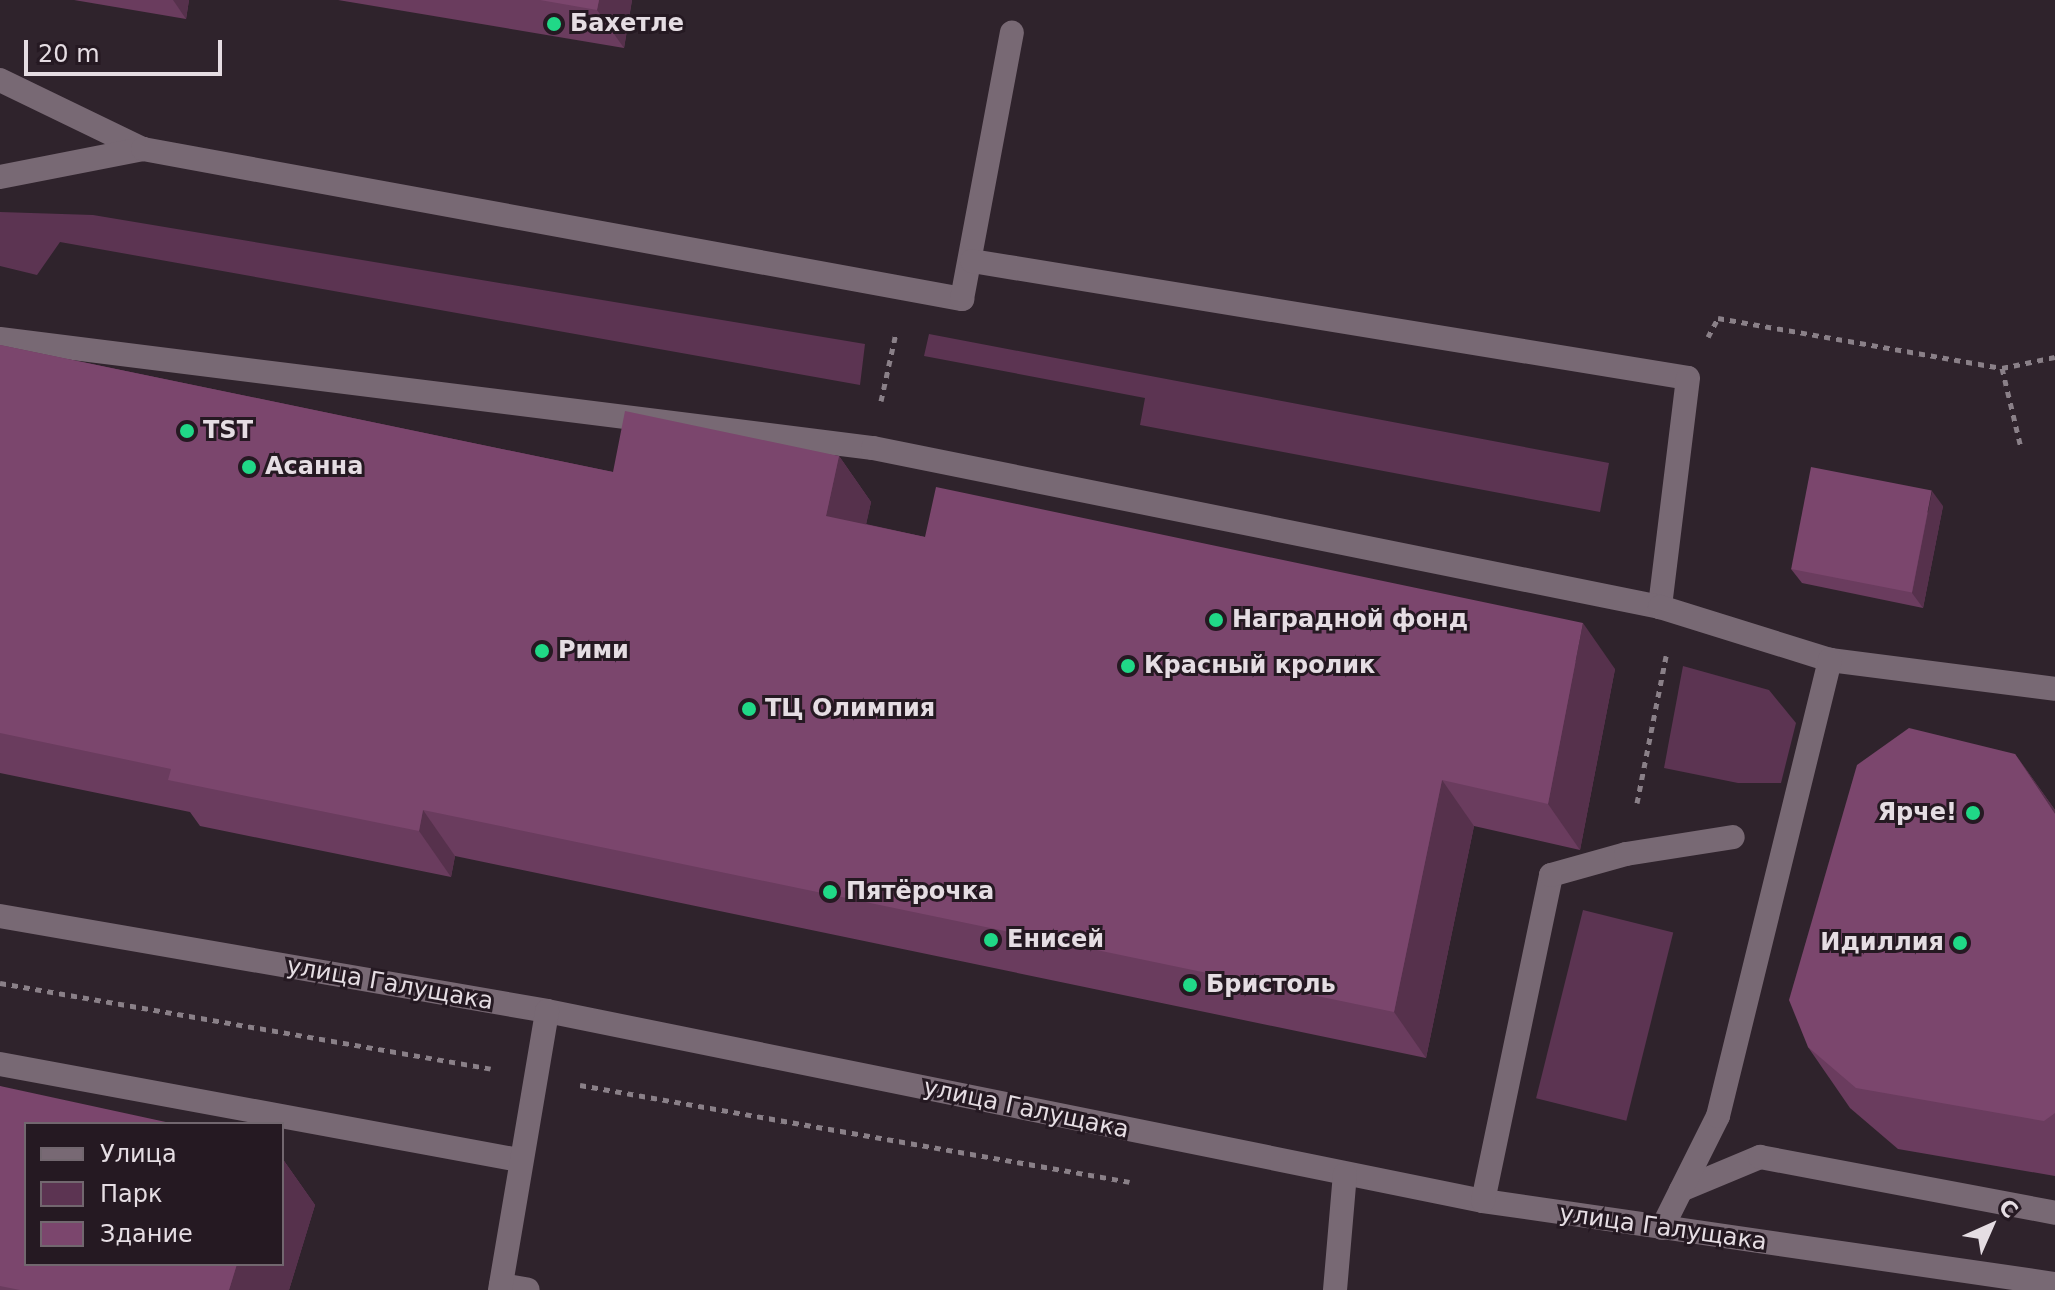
<!DOCTYPE html>
<meta charset="utf-8">
<style>
body{margin:0}
#map{position:relative;width:2055px;height:1290px;overflow:hidden;background:#2f232c;font-family:"DejaVu Sans",sans-serif}
div>[style]{position:absolute}
.green>*{inset:0;background:#5c3452;transform-origin:0 0}
.path>*{height:5px;margin-top:-2.5px;transform-origin:0;background:repeating-linear-gradient(90deg,#8a8088 0 6px,transparent 0 12px)}
.minor>*{height:24px;margin:-12px;padding:0 12px;transform-origin:12px;border-radius:12px;background:#786974}
.wall>*{inset:0;background:#6a3c5e}
.shaded-wall>*{inset:0;background:#56314c}
.building>*{inset:0;background:#7b466d;transform-origin:0 0}
.dots>*{width:22px;height:22px;translate:-50% -50%;box-sizing:border-box;border:4px solid #251922;border-radius:50%}
span{translate:-50% -50%;white-space:nowrap;text-align:center;line-height:1.15;-webkit-text-stroke:6px #251922;paint-order:stroke}
.poi-label{font-size:24px;color:#e5dde3;font-weight:700}
.left{translate:0 -50%;text-align:left}
.right{translate:-100% -50%;text-align:right}
.street-label{font-size:24px;color:#e5dde3}
.legend{position:absolute;left:24px;top:1122px;width:260px;height:144px;box-sizing:border-box;background:#251922;border:2px solid #72676f;margin:0;padding:10px 14px;list-style:none;font-size:24px;color:#e5dde3}
.legend li{display:flex;align-items:center;gap:16px;height:40px}
.legend b{width:40px;border:2px solid #72676f}
.north{position:absolute;left:1951px;top:1186px;width:80px;height:80px;-webkit-text-stroke:6px #251922;paint-order:stroke;rotate:45deg;font-size:22px;font-weight:700;line-height:32px;text-align:center;color:#e5dde3}
.north::after{content:'';display:block;margin:auto;width:28px;height:36px;background:#e5dde3;clip-path:polygon(50% 0,100% 100%,50% 72%,0 100%)}
.scale{position:absolute;left:24px;top:40px;width:198px;height:36px;box-sizing:border-box;border:4px solid #e5dde3;border-top:0;padding-left:10px;font-size:24px;line-height:28px;white-space:nowrap;color:#e5dde3;-webkit-text-stroke:6px #251922;paint-order:stroke}
</style>
<div id="map">
<div class="green">
<i style="clip-path:polygon(0 212px,93px 215px,865px 344px,860px 385px,60px 242px,37px 275px,0 266px)"></i>
<i style="clip-path:polygon(929px 334px,1609px 463px,1600px 512px,1140px 425px,1145px 398px,924px 356px)"></i>
<i style="clip-path:polygon(1683px 666px,1769px 690px,1796px 723px,1781px 783px,1738px 783px,1664px 768px)"></i>
<i style="left:1583px;top:910px;width:93px;height:194px;rotate:14deg"></i>
</div>
<div class="path">
<i style="left:1708px;top:337px;width:21px;rotate:-62deg"></i>
<i style="left:1718px;top:318px;width:288px;rotate:10deg"></i>
<i style="left:2002px;top:368px;width:54px;rotate:-11.7deg"></i>
<i style="left:2002px;top:368px;width:82px;rotate:76.6deg"></i>
<i style="left:881px;top:401px;width:70px;rotate:-77.6deg"></i>
<i style="left:1637px;top:803px;width:150px;rotate:-78.8deg"></i>
<i style="left:0;top:983px;width:498px;rotate:9.9deg"></i>
<i style="left:580px;top:1085px;width:558px;rotate:10deg"></i>
</div>
<div class="minor">
<i style="left:0;top:80px;width:159px;rotate:25.8deg"></i>
<i style="left:0;top:177px;width:146px;rotate:-11.1deg"></i>
<i style="left:143px;top:149px;width:833px;rotate:10.38deg"></i>
<i style="left:962px;top:299px;width:271px;rotate:-79.4deg"></i>
<i style="left:972px;top:261px;width:725px;rotate:9.28deg"></i>
<i style="left:1688px;top:378px;width:231px;rotate:97deg"></i>
<i style="left:0;top:339px;width:880px;rotate:7.12deg"></i>
<i style="left:873px;top:448px;width:803px;rotate:11.42deg"></i>
<i style="left:1660px;top:607px;width:178px;rotate:17.3deg"></i>
<i style="left:1830px;top:660px;width:227px;rotate:7.3deg"></i>
<i style="left:0;top:916px;width:555px;rotate:9.85deg"></i>
<i style="left:547px;top:1011px;width:955px;rotate:11.47deg"></i>
<i style="left:1483px;top:1201px;width:578px;rotate:8.26deg"></i>
<i style="left:0;top:1064px;width:528px;rotate:10.48deg"></i>
<i style="left:1681px;top:1190px;width:86px;rotate:-22.7deg"></i>
<i style="left:1760px;top:1157px;width:300px;rotate:10.7deg"></i>
<i style="left:1483px;top:1201px;width:333px;rotate:-78.2deg"></i>
<i style="left:1551px;top:875px;width:78px;rotate:-15.6deg"></i>
<i style="left:1626px;top:854px;width:108px;rotate:-9deg"></i>
<i style="left:1662px;top:1228px;width:125px;rotate:-63.4deg"></i>
<i style="left:1718px;top:1116px;width:470px;rotate:-76.2deg"></i>
<i style="left:501px;top:1285px;width:27px;rotate:10deg"></i>
<i style="left:500px;top:1290px;width:283px;rotate:-80.4deg"></i>
<i style="left:1335px;top:1290px;width:116px;rotate:-85.1deg"></i>
</div>
<div class="wall">
<i style="clip-path:polygon(74px 0,189px 0,186px 19px)"></i>
<i style="clip-path:polygon(338px 0,632px 0,624px 48px)"></i>
<i style="clip-path:polygon(0 345px,613px 472px,839px 456px,871px 502px,866px 524px,925px 537px,1615px 669px,1580px 850px,1474px 826px,1426px 1058px,455px 856px,451px 877px,200px 826px,190px 812px,0 773px)"></i>
<i style="clip-path:polygon(1943px 506px,1923px 608px,1802px 583px,1791px 569px)"></i>
<i style="clip-path:polygon(2015px 754px,2055px 810px,2055px 1176px,1898px 1149px,1850px 1108px,1808px 1047px)"></i>
<i style="clip-path:polygon(0 1086px,282px 1264px,282px 1158px,315px 1205px,289px 1290px,0 1290px)"></i>
</div>
<div class="shaded-wall">
<i style="clip-path:polygon(173px 0,189px 0,186px 19px)"></i>
<i style="clip-path:polygon(599px 0,632px 0,624px 48px,597px 10px)"></i>
<i style="clip-path:polygon(839px 456px,871px 502px,858px 562px,826px 516px)"></i>
<i style="clip-path:polygon(1932px 491px,1943px 506px,1923px 608px,1912px 593px)"></i>
<i style="clip-path:polygon(1583px 623px,1615px 669px,1580px 850px,1548px 804px)"></i>
<i style="clip-path:polygon(2015px 754px,2055px 810px,2055px 814px)"></i>
<i style="clip-path:polygon(1442px 780px,1474px 826px,1426px 1058px,1394px 1012px)"></i>
<i style="clip-path:polygon(423px 810px,455px 856px,451px 877px,419px 831px)"></i>
<i style="clip-path:polygon(282px 1158px,315px 1205px,289px 1290px,229px 1290px,237px 1264px,282px 1264px)"></i>
</div>
<div class="building">
<i style="clip-path:polygon(540px 0,599px 0,597px 10px)"></i>
<i style="clip-path:polygon(0 345px,613px 472px,625px 411px,839px 456px,826px 516px,925px 537px,936px 487px,1583px 623px,1548px 804px,1442px 780px,1394px 1012px,423px 810px,419px 831px,168px 780px,171px 769px,0 733px)"></i>
<i style="left:1811px;top:467px;width:123px;height:104px;rotate:11deg"></i>
<i style="clip-path:polygon(1909px 728px,2015px 754px,2055px 814px,2055px 1113px,2044px 1121px,1856px 1088px,1808px 1047px,1789px 1000px,1857px 765px)"></i>
<i style="clip-path:polygon(0 1086px,175px 1124px,26px 1124px,26px 1264px,237px 1264px,229px 1290px,20px 1290px,0 1286px)"></i>
</div>
<div class="dots">
<i style="left:554px;top:24px;background:#20d887"></i>
<i style="left:187px;top:431px;background:#20d887"></i>
<i style="left:249px;top:467px;background:#20d887"></i>
<i style="left:1216px;top:620px;background:#20d887"></i>
<i style="left:542px;top:651px;background:#20d887"></i>
<i style="left:1128px;top:666px;background:#20d887"></i>
<i style="left:749px;top:709px;background:#20d887"></i>
<i style="left:1973px;top:813px;background:#20d887"></i>
<i style="left:830px;top:892px;background:#20d887"></i>
<i style="left:991px;top:940px;background:#20d887"></i>
<i style="left:1960px;top:943px;background:#20d887"></i>
<i style="left:1190px;top:985px;background:#20d887"></i>
</div>
<div class="poi-label">
<span class="left" style="left:570px;top:24px">Бахетле</span>
<span class="left" style="left:203px;top:431px">TST</span>
<span class="left" style="left:265px;top:467px">Асанна</span>
<span class="left" style="left:1232px;top:620px">Наградной фонд</span>
<span class="left" style="left:558px;top:651px">Рими</span>
<span class="left" style="left:1144px;top:666px">Красный кролик</span>
<span class="left" style="left:765px;top:709px">ТЦ Олимпия</span>
<span class="right" style="left:1957px;top:813px">Ярче!</span>
<span class="left" style="left:846px;top:892px">Пятёрочка</span>
<span class="left" style="left:1007px;top:940px">Енисей</span>
<span class="right" style="left:1944px;top:943px">Идиллия</span>
<span class="left" style="left:1206px;top:985px">Бристоль</span>
</div>
<div class="street-label">
<span style="left:390px;top:984px;rotate:10deg">улица Галущака</span>
<span style="left:1026px;top:1109px;rotate:12deg">улица Галущака</span>
<span style="left:1663px;top:1228px;rotate:8deg">улица Галущака</span>
</div>
<ul class="legend">
<li><b style="height:10px;background:#786974"></b>Улица</li>
<li><b style="height:22px;background:#5c3452"></b>Парк</li>
<li><b style="height:22px;background:#7b466d"></b>Здание</li>
</ul>
<div class="north">С</div>
<div class="scale">20 m</div>
</div>
